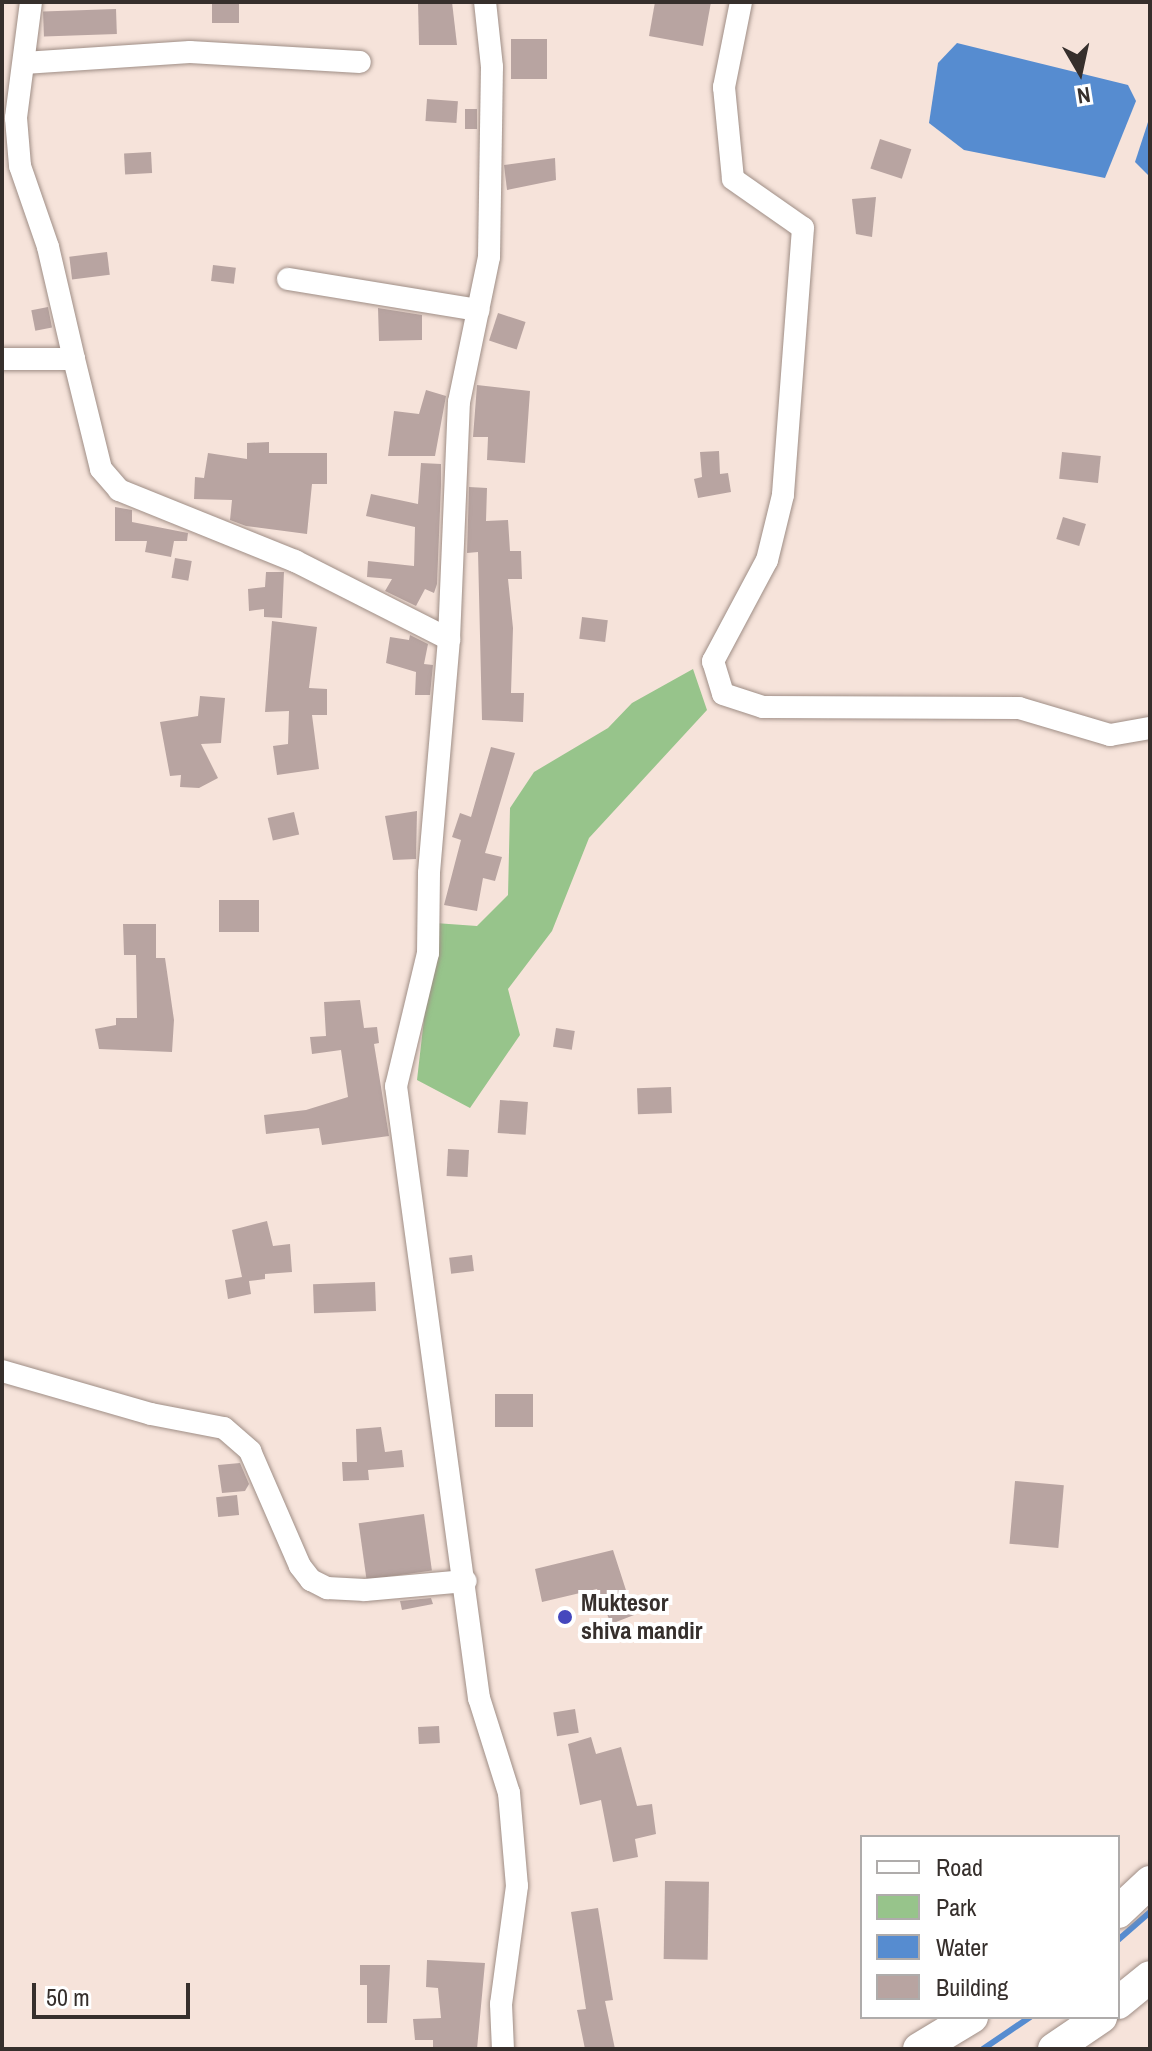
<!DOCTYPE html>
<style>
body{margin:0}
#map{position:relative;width:1152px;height:2051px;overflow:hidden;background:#f6e3da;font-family:"Archivo Narrow",sans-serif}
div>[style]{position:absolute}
.green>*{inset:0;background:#97c48b}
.water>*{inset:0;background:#568cd0}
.stream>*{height:6px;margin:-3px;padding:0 3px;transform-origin:3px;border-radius:3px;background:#568cd0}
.building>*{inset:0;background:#b8a4a1;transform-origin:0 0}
.roads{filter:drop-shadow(0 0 2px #9f8e86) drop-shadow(0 0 2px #9f8e86)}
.minor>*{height:22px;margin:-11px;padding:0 11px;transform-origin:11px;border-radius:11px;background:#fff}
.secondary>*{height:32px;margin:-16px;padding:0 16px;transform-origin:16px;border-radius:16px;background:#fff}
.dots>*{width:22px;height:22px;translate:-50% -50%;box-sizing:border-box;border:4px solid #fff;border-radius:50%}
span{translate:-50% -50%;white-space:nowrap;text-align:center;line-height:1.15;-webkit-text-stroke:8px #fff;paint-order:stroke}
.poi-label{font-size:24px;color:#362f2c;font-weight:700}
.left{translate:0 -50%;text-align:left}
.frame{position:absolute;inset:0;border:4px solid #362f2c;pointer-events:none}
.legend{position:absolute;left:860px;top:1835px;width:260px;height:184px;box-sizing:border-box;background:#fff;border:2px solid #afacab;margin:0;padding:10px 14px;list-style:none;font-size:24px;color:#362f2c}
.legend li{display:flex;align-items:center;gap:16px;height:40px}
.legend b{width:40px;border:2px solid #afacab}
.north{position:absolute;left:1040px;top:32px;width:80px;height:80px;-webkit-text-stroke:6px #fff;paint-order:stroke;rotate:171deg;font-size:22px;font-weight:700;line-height:32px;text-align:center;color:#362f2c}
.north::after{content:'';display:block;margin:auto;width:28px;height:36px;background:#362f2c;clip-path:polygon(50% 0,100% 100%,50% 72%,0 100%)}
.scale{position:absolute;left:32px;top:1983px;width:158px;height:36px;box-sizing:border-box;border:4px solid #362f2c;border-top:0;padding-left:10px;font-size:24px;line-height:28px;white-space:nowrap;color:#362f2c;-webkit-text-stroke:6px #fff;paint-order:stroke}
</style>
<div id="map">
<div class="green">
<i style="clip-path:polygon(693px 669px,707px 710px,589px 838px,552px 931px,508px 989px,520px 1035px,470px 1108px,417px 1080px,435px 923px,477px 926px,508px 895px,510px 808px,534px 772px,608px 728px,632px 703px)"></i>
</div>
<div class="water">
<i style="clip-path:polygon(957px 43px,1128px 85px,1136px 101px,1105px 178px,964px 150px,929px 123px,938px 63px)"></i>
<i style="clip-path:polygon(1150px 116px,1150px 177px,1135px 162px)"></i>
</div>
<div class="stream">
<i style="left:1118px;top:1940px;width:43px;rotate:-41.2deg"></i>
<i style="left:983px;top:2049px;width:57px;rotate:-34.2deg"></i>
</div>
<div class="building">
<i style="left:212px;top:2px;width:27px;height:21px"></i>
<i style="clip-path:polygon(418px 2px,452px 2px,457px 45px,419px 45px)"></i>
<i style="clip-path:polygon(655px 2px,711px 2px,703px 46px,649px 36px)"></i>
<i style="left:116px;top:9px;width:25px;height:73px;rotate:88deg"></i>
<i style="left:511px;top:39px;width:36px;height:40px"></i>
<i style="left:427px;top:99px;width:31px;height:22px;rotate:4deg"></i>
<i style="left:477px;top:109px;width:20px;height:12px;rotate:90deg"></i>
<i style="left:880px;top:139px;width:33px;height:31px;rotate:18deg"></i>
<i style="left:151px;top:152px;width:21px;height:27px;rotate:87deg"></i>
<i style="clip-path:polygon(555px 158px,556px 180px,507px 190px,504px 165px)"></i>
<i style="clip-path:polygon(876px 197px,872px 237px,856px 234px,852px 199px)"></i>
<i style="left:107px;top:252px;width:23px;height:38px;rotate:83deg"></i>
<i style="left:213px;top:265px;width:23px;height:16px;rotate:7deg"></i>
<i style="left:48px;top:307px;width:21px;height:17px;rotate:79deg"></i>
<i style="clip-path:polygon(378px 308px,422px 315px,422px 340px,379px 341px)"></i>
<i style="left:498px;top:313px;width:29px;height:29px;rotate:18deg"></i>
<i style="clip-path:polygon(477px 385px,530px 391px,525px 463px,487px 460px,488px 437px,473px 437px)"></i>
<i style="clip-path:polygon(426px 390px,446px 396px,435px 456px,388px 456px,394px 411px,419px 414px)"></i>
<i style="clip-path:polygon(269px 442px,269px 453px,327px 453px,327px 484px,312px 484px,307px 534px,246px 526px,230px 520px,232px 500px,194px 499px,195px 477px,204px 478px,208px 453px,247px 459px,247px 443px)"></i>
<i style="clip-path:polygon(719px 451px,720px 474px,728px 473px,731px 492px,698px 498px,694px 479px,702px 477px,700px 452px)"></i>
<i style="left:1062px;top:452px;width:39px;height:27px;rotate:6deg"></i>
<i style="clip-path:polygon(421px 463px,441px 464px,441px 486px,437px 584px,434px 593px,425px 589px,416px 606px,385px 591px,392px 579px,367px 577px,368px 561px,414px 566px,415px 527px,366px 516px,371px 494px,418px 504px)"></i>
<i style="clip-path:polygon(469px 487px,487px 488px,486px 521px,508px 520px,510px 551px,521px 551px,522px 579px,508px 579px,513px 628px,511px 693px,524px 693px,523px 722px,482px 720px,478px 552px,467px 553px)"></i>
<i style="clip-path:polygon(115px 507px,132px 510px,132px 522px,188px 533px,187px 541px,174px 541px,171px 557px,145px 552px,147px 541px,115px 541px)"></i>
<i style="left:1063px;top:517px;width:24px;height:23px;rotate:17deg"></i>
<i style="left:175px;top:558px;width:17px;height:20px;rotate:10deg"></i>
<i style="clip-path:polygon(266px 572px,284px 572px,282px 618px,264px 617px,264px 609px,249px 611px,248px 589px,265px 587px)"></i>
<i style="left:582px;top:617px;width:26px;height:22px;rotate:7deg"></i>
<i style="clip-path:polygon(272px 621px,317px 627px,309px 688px,327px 689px,327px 715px,312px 715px,319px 769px,277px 775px,273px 746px,288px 744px,289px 711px,265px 712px)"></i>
<i style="clip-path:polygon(410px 635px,428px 644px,424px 664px,433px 665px,430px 695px,415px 695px,416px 672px,386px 663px,390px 637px,409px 640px)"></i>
<i style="clip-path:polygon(200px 696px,225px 698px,221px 743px,201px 744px,218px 778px,199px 788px,180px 787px,181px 775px,170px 776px,160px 722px,198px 716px)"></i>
<i style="clip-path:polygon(491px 747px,515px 753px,485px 853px,502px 857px,495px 881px,483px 878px,477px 911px,444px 905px,461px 840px,452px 837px,460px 813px,471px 817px)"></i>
<i style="clip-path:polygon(417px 811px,416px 859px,393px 860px,385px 816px)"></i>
<i style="left:294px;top:812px;width:23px;height:27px;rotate:77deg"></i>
<i style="left:219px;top:900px;width:40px;height:32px"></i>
<i style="clip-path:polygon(123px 924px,156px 924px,156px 958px,165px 958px,174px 1020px,172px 1052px,99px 1049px,95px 1029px,116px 1025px,116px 1018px,137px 1018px,136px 955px,124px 955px)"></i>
<i style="clip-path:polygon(360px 1000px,364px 1028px,377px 1027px,379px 1043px,374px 1044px,389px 1136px,322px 1145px,319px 1128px,266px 1134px,264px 1115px,306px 1110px,348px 1097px,341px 1050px,312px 1054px,310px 1037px,326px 1036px,324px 1002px)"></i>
<i style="left:556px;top:1028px;width:19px;height:19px;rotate:9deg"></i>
<i style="left:671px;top:1087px;width:26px;height:34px;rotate:88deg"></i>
<i style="left:500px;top:1100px;width:28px;height:33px;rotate:4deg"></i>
<i style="left:448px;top:1149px;width:21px;height:27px;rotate:3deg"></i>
<i style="clip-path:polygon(267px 1221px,273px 1246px,290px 1244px,292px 1272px,265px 1274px,265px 1279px,249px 1281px,251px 1294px,228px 1299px,225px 1280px,242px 1277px,232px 1230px)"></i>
<i style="left:472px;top:1255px;width:16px;height:23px;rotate:83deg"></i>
<i style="left:375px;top:1282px;width:29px;height:62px;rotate:88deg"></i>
<i style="left:495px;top:1394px;width:38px;height:33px"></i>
<i style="clip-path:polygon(381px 1427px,385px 1452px,402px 1450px,404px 1467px,368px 1470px,369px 1480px,343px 1481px,342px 1462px,357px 1462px,356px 1429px)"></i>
<i style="clip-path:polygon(240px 1463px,249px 1484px,245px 1491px,222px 1493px,218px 1465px)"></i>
<i style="left:1015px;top:1481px;width:49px;height:63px;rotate:5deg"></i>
<i style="left:237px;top:1495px;width:20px;height:21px;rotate:84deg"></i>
<i style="left:424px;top:1514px;width:57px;height:66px;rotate:82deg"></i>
<i style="clip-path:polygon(613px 1550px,634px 1615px,611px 1624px,597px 1589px,542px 1602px,535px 1569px)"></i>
<i style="clip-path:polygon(431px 1598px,433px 1604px,402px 1610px,400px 1601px)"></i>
<i style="left:575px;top:1709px;width:24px;height:22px;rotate:81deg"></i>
<i style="left:439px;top:1726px;width:17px;height:21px;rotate:87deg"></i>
<i style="clip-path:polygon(591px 1737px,596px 1754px,621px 1747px,637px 1806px,652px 1804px,656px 1834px,635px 1839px,638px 1857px,613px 1862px,601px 1800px,580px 1805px,568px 1744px)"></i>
<i style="left:665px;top:1881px;width:44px;height:78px;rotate:1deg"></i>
<i style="clip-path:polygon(598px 1908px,613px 2000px,605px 2001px,615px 2049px,585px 2049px,577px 2010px,586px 2009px,571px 1912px)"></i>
<i style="clip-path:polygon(427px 1960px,485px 1963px,477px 2049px,433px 2049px,433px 2040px,415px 2040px,413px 2019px,441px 2018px,438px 1988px,426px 1987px)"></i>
<i style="clip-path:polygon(360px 1965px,390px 1965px,387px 2023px,367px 2023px,367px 1985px,360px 1985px)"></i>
</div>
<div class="roads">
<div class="minor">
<i style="left:31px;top:2px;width:117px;rotate:97.4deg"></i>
<i style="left:16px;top:118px;width:48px;rotate:85.2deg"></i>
<i style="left:20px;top:166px;width:86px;rotate:70.9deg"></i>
<i style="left:48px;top:247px;width:115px;rotate:76.9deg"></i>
<i style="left:741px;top:2px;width:87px;rotate:101.3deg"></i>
<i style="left:724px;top:87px;width:92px;rotate:84.4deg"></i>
<i style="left:733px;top:179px;width:85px;rotate:35deg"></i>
<i style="left:803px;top:228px;width:268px;rotate:94.3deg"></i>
<i style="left:783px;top:495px;width:67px;rotate:103.8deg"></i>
<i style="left:767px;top:560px;width:115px;rotate:118.1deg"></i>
<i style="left:713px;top:661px;width:34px;rotate:73deg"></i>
<i style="left:723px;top:694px;width:42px;rotate:18deg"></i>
<i style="left:763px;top:707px;width:256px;rotate:0.2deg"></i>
<i style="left:1019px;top:708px;width:95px;rotate:16.5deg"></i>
<i style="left:1110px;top:735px;width:41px;rotate:-9.9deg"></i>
<i style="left:24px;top:63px;width:166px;rotate:-3.8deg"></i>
<i style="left:190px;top:52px;width:170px;rotate:3.4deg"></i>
<i style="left:288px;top:279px;width:193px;rotate:9.3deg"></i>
<i style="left:2px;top:359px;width:72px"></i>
<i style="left:74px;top:359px;width:113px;rotate:76.2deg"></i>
<i style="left:101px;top:469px;width:28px;rotate:49deg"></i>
<i style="left:119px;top:490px;width:190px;rotate:22deg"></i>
<i style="left:295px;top:561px;width:173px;rotate:26.9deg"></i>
<i style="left:449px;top:639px;width:235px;rotate:94.9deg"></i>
<i style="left:429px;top:873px;width:80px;rotate:90.7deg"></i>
<i style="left:428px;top:953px;width:137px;rotate:103.5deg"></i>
<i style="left:396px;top:1086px;width:618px;rotate:82.28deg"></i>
<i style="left:479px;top:1698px;width:100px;rotate:72.5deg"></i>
<i style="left:509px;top:1793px;width:93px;rotate:85.1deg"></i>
<i style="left:517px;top:1886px;width:119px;rotate:97.7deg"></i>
<i style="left:501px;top:2004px;width:45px;rotate:87.5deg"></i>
<i style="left:449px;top:639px;width:237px;rotate:-87.6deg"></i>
<i style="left:459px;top:402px;width:148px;rotate:-78.3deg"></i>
<i style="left:489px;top:257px;width:190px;rotate:-89.1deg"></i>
<i style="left:492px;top:67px;width:65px;rotate:-96.1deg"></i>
<i style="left:2px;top:1371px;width:155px;rotate:16.1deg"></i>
<i style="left:151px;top:1414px;width:74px;rotate:10.9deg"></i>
<i style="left:224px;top:1428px;width:35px;rotate:41deg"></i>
<i style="left:250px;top:1451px;width:125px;rotate:66.5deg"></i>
<i style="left:300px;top:1566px;width:18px;rotate:52deg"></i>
<i style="left:311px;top:1580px;width:18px;rotate:27deg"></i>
<i style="left:327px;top:1588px;width:38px;rotate:3deg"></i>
<i style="left:365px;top:1590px;width:101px;rotate:-5.1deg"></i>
</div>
<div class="secondary">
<i style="left:1118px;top:1912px;width:44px;rotate:-43.2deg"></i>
<i style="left:1118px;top:2003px;width:41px;rotate:-39.1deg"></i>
<i style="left:919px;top:2049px;width:62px;rotate:-31.1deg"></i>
<i style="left:1054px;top:2049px;width:57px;rotate:-34.2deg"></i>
</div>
</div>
<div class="dots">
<i style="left:565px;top:1617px;background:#4547bd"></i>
</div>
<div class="poi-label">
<span class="left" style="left:581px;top:1617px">Muktesor<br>shiva mandir</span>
</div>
<div class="frame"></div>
<ul class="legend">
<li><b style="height:10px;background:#fff"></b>Road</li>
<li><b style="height:22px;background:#97c48b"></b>Park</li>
<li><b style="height:22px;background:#568cd0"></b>Water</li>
<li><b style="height:22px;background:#b8a4a1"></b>Building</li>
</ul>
<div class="north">N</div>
<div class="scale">50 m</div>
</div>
